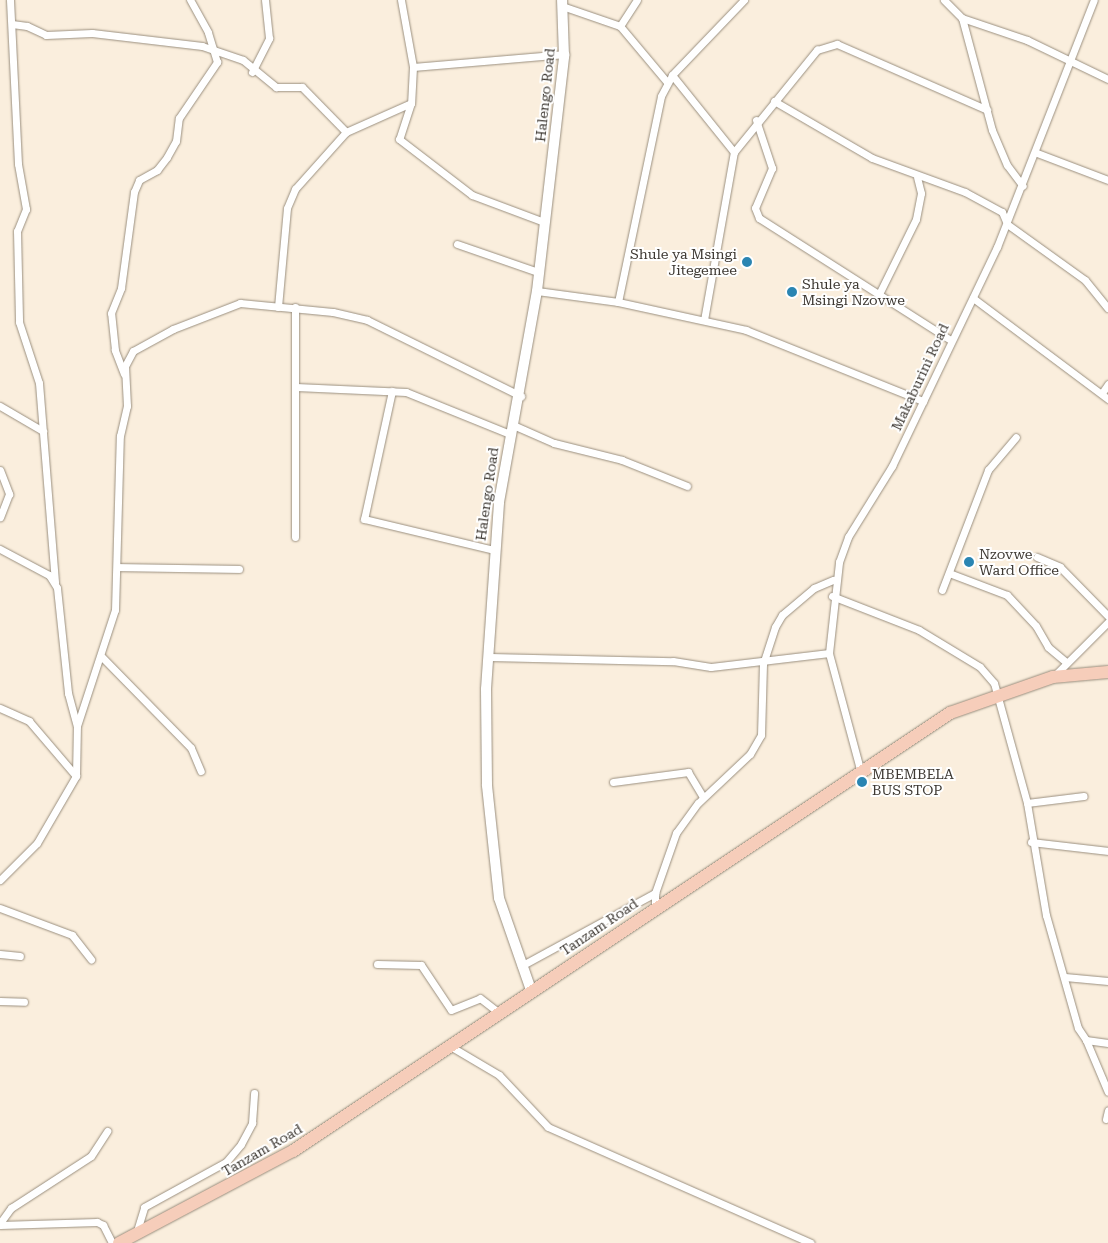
<!DOCTYPE html>
<style>
body{margin:0}
#map{position:relative;width:1108px;height:1243px;overflow:hidden;background:#faeedd;font-family:"Roboto Serif",serif}
div>[style]{position:absolute}
.roads{filter:drop-shadow(0 0 1px #9a8f7f) drop-shadow(0 0 1px #9a8f7f)}
.street>*{height:7px;margin:-3.5px;padding:0 3.5px;transform-origin:3.5px;border-radius:3.5px;background:#fff}
.secondary>*{height:10px;margin:-5px;padding:0 5px;transform-origin:5px;border-radius:5px;background:#fff}
.highway>*{height:12px;margin:-6px;padding:0 6px;transform-origin:6px;border-radius:6px;background:#f6cdba}
.dots>*{width:14px;height:14px;translate:-50% -50%;box-sizing:border-box;border:2px solid #fff;border-radius:50%}
span{translate:-50% -50%;white-space:nowrap;text-align:center;line-height:1.15;-webkit-text-stroke:4px #fff;paint-order:stroke}
.street-label{font-size:14px;color:#3e3933}
.poi-label{font-size:14px;color:#3e3933}
.right{translate:-100% -50%;text-align:right}
.left{translate:0 -50%;text-align:left}
</style>
<div id="map">
<div class="roads">
<div class="street">
<i style="left:10px;top:0;width:164px;rotate:87.2deg"></i>
<i style="left:18px;top:164px;width:46px;rotate:79.9deg"></i>
<i style="left:26px;top:209px;width:24px;rotate:112deg"></i>
<i style="left:17px;top:231px;width:91px;rotate:88.7deg"></i>
<i style="left:19px;top:322px;width:64px;rotate:71.8deg"></i>
<i style="left:39px;top:383px;width:200px;rotate:85.4deg"></i>
<i style="left:401px;top:0;width:68px;rotate:79.8deg"></i>
<i style="left:413px;top:67px;width:36px;rotate:93deg"></i>
<i style="left:411px;top:103px;width:38px;rotate:108deg"></i>
<i style="left:399px;top:139px;width:92px;rotate:37.5deg"></i>
<i style="left:472px;top:195px;width:77px;rotate:20.6deg"></i>
<i style="left:944px;top:0;width:25px;rotate:45deg"></i>
<i style="left:962px;top:18px;width:69px;rotate:18.7deg"></i>
<i style="left:1027px;top:40px;width:90px;rotate:25.7deg"></i>
<i style="left:562px;top:6px;width:61px;rotate:19deg"></i>
<i style="left:620px;top:26px;width:73px;rotate:50deg"></i>
<i style="left:962px;top:18px;width:116px;rotate:75deg"></i>
<i style="left:992px;top:130px;width:38px;rotate:67deg"></i>
<i style="left:1007px;top:165px;width:26px;rotate:53deg"></i>
<i style="left:12px;top:24px;width:15px;rotate:8deg"></i>
<i style="left:27px;top:26px;width:21px;rotate:25deg"></i>
<i style="left:46px;top:35px;width:46px;rotate:-2.5deg"></i>
<i style="left:92px;top:33px;width:111px;rotate:6.7deg"></i>
<i style="left:202px;top:46px;width:43px;rotate:18.9deg"></i>
<i style="left:243px;top:60px;width:43px;rotate:39.3deg"></i>
<i style="left:276px;top:87px;width:26px"></i>
<i style="left:302px;top:87px;width:63px;rotate:45.6deg"></i>
<i style="left:620px;top:26px;width:31px;rotate:-57deg"></i>
<i style="left:413px;top:67px;width:153px;rotate:-4.9deg"></i>
<i style="left:252px;top:72px;width:38px;rotate:-63deg"></i>
<i style="left:269px;top:38px;width:38px;rotate:-96deg"></i>
<i style="left:672px;top:75px;width:99px;rotate:51.2deg"></i>
<i style="left:774px;top:101px;width:113px;rotate:30.2deg"></i>
<i style="left:872px;top:158px;width:99px;rotate:20.1deg"></i>
<i style="left:965px;top:192px;width:42px;rotate:28.4deg"></i>
<i style="left:1002px;top:212px;width:13px;rotate:67deg"></i>
<i style="left:1007px;top:224px;width:96px;rotate:35.7deg"></i>
<i style="left:1085px;top:280px;width:36px;rotate:51deg"></i>
<i style="left:756px;top:120px;width:51px;rotate:71.6deg"></i>
<i style="left:772px;top:168px;width:43px;rotate:113deg"></i>
<i style="left:755px;top:208px;width:11px;rotate:68deg"></i>
<i style="left:759px;top:218px;width:225px;rotate:32.5deg"></i>
<i style="left:1037px;top:153px;width:76px;rotate:20.8deg"></i>
<i style="left:457px;top:244px;width:86px;rotate:19.1deg"></i>
<i style="left:537px;top:291px;width:82px;rotate:7.7deg"></i>
<i style="left:618px;top:302px;width:131px;rotate:12.3deg"></i>
<i style="left:746px;top:330px;width:191px;rotate:21.9deg"></i>
<i style="left:880px;top:292px;width:81px;rotate:-63.7deg"></i>
<i style="left:916px;top:219px;width:26px;rotate:-79deg"></i>
<i style="left:921px;top:193px;width:16px;rotate:-104deg"></i>
<i style="left:973px;top:298px;width:169px;rotate:36.8deg"></i>
<i style="left:618px;top:302px;width:210px;rotate:-78.2deg"></i>
<i style="left:661px;top:96px;width:24px;rotate:-62deg"></i>
<i style="left:672px;top:75px;width:104px;rotate:-46.2deg"></i>
<i style="left:278px;top:307px;width:99px;rotate:-84.8deg"></i>
<i style="left:287px;top:208px;width:21px;rotate:-67deg"></i>
<i style="left:295px;top:189px;width:76px;rotate:-48.2deg"></i>
<i style="left:346px;top:132px;width:71px;rotate:-24deg"></i>
<i style="left:704px;top:320px;width:171px;rotate:-79.9deg"></i>
<i style="left:734px;top:152px;width:132px;rotate:-50.9deg"></i>
<i style="left:817px;top:50px;width:21px;rotate:-17deg"></i>
<i style="left:837px;top:44px;width:164px;rotate:23.7deg"></i>
<i style="left:124px;top:374px;width:26px;rotate:-111deg"></i>
<i style="left:115px;top:350px;width:37px;rotate:-96deg"></i>
<i style="left:111px;top:313px;width:27px;rotate:-68deg"></i>
<i style="left:121px;top:288px;width:97px;rotate:-82.3deg"></i>
<i style="left:134px;top:192px;width:13px;rotate:-67deg"></i>
<i style="left:139px;top:180px;width:21px;rotate:-29deg"></i>
<i style="left:157px;top:170px;width:16px;rotate:-52deg"></i>
<i style="left:167px;top:157px;width:18px;rotate:-61deg"></i>
<i style="left:176px;top:141px;width:23px;rotate:-83deg"></i>
<i style="left:179px;top:118px;width:68px;rotate:-55.8deg"></i>
<i style="left:217px;top:62px;width:31px;rotate:-107deg"></i>
<i style="left:208px;top:32px;width:37px;rotate:-119deg"></i>
<i style="left:296px;top:387px;width:110px;rotate:2.6deg"></i>
<i style="left:406px;top:392px;width:112px;rotate:22deg"></i>
<i style="left:392px;top:391px;width:131px;rotate:102.3deg"></i>
<i style="left:364px;top:519px;width:134px;rotate:13.4deg"></i>
<i style="left:1102px;top:393px;width:11px;rotate:-56deg"></i>
<i style="left:0;top:406px;width:50px;rotate:30.2deg"></i>
<i style="left:513px;top:425px;width:45px;rotate:23.7deg"></i>
<i style="left:554px;top:443px;width:70px;rotate:14deg"></i>
<i style="left:622px;top:460px;width:70px;rotate:21.8deg"></i>
<i style="left:0;top:470px;width:26px;rotate:69deg"></i>
<i style="left:9px;top:494px;width:25px;rotate:111deg"></i>
<i style="left:295px;top:537px;width:230px;rotate:-90deg"></i>
<i style="left:0;top:549px;width:55px;rotate:28deg"></i>
<i style="left:49px;top:575px;width:15px;rotate:58deg"></i>
<i style="left:57px;top:588px;width:106px;rotate:84deg"></i>
<i style="left:68px;top:693px;width:34px;rotate:75deg"></i>
<i style="left:1037px;top:557px;width:25px;rotate:23deg"></i>
<i style="left:1060px;top:567px;width:69px;rotate:45.6deg"></i>
<i style="left:117px;top:567px;width:122px;rotate:0.9deg"></i>
<i style="left:949px;top:573px;width:62px;rotate:20.8deg"></i>
<i style="left:1007px;top:595px;width:42px;rotate:46.9deg"></i>
<i style="left:1036px;top:626px;width:24px;rotate:60deg"></i>
<i style="left:1048px;top:647px;width:23px;rotate:40deg"></i>
<i style="left:942px;top:590px;width:129px;rotate:-69deg"></i>
<i style="left:988px;top:470px;width:43px;rotate:-49.7deg"></i>
<i style="left:832px;top:596px;width:93px;rotate:21.3deg"></i>
<i style="left:919px;top:630px;width:71px;rotate:31.2deg"></i>
<i style="left:980px;top:667px;width:21px;rotate:49deg"></i>
<i style="left:994px;top:683px;width:124px;rotate:74.6deg"></i>
<i style="left:1027px;top:803px;width:114px;rotate:80.4deg"></i>
<i style="left:1046px;top:915px;width:117px;rotate:74.2deg"></i>
<i style="left:1078px;top:1028px;width:14px;rotate:56deg"></i>
<i style="left:1086px;top:1040px;width:22px;rotate:8deg"></i>
<i style="left:102px;top:657px;width:127px;rotate:45.6deg"></i>
<i style="left:191px;top:748px;width:25px;rotate:67deg"></i>
<i style="left:490px;top:657px;width:183px;rotate:1.3deg"></i>
<i style="left:673px;top:661px;width:38px;rotate:9deg"></i>
<i style="left:711px;top:667px;width:119px;rotate:-6.8deg"></i>
<i style="left:1053px;top:677px;width:78px;rotate:-45deg"></i>
<i style="left:0;top:708px;width:32px;rotate:24deg"></i>
<i style="left:29px;top:721px;width:72px;rotate:49.5deg"></i>
<i style="left:860px;top:769px;width:120px;rotate:-105deg"></i>
<i style="left:829px;top:653px;width:92px;rotate:-83.7deg"></i>
<i style="left:839px;top:562px;width:27px;rotate:-70deg"></i>
<i style="left:848px;top:537px;width:84px;rotate:-58.2deg"></i>
<i style="left:892px;top:466px;width:243px;rotate:-64.4deg"></i>
<i style="left:997px;top:247px;width:265px;rotate:-68.6deg"></i>
<i style="left:613px;top:782px;width:76px;rotate:-7.6deg"></i>
<i style="left:688px;top:772px;width:29px;rotate:59deg"></i>
<i style="left:1027px;top:803px;width:57px;rotate:-7deg"></i>
<i style="left:1031px;top:842px;width:78px;rotate:6.7deg"></i>
<i style="left:0;top:880px;width:52px;rotate:-45deg"></i>
<i style="left:37px;top:843px;width:78px;rotate:-59.8deg"></i>
<i style="left:76px;top:776px;width:50px;rotate:-88.9deg"></i>
<i style="left:77px;top:726px;width:122px;rotate:-71.9deg"></i>
<i style="left:115px;top:610px;width:174px;rotate:-88.4deg"></i>
<i style="left:120px;top:436px;width:31px;rotate:-77deg"></i>
<i style="left:127px;top:406px;width:40px;rotate:-92.9deg"></i>
<i style="left:125px;top:366px;width:17px;rotate:-62deg"></i>
<i style="left:133px;top:351px;width:46px;rotate:-28.8deg"></i>
<i style="left:173px;top:329px;width:72px;rotate:-21.2deg"></i>
<i style="left:240px;top:303px;width:93px;rotate:5.5deg"></i>
<i style="left:333px;top:312px;width:35px;rotate:13deg"></i>
<i style="left:367px;top:320px;width:172px;rotate:26.3deg"></i>
<i style="left:0;top:908px;width:77px;rotate:20.6deg"></i>
<i style="left:72px;top:935px;width:31px;rotate:52deg"></i>
<i style="left:655px;top:908px;width:15px;rotate:-90deg"></i>
<i style="left:655px;top:893px;width:64px;rotate:-70.7deg"></i>
<i style="left:676px;top:833px;width:37px;rotate:-54deg"></i>
<i style="left:698px;top:803px;width:71px;rotate:-43.3deg"></i>
<i style="left:750px;top:754px;width:22px;rotate:-60deg"></i>
<i style="left:761px;top:735px;width:71px;rotate:-88.4deg"></i>
<i style="left:763px;top:664px;width:39px;rotate:-72deg"></i>
<i style="left:775px;top:627px;width:14px;rotate:-60deg"></i>
<i style="left:782px;top:615px;width:42px;rotate:-40.2deg"></i>
<i style="left:814px;top:588px;width:21px;rotate:-23deg"></i>
<i style="left:0;top:954px;width:20px;rotate:6deg"></i>
<i style="left:377px;top:964px;width:44px;rotate:1.3deg"></i>
<i style="left:421px;top:965px;width:54px;rotate:56.3deg"></i>
<i style="left:451px;top:1010px;width:31px;rotate:-22deg"></i>
<i style="left:480px;top:998px;width:24px;rotate:38deg"></i>
<i style="left:521px;top:966px;width:153px;rotate:-28.6deg"></i>
<i style="left:1065px;top:977px;width:43px;rotate:5.3deg"></i>
<i style="left:0;top:1001px;width:24px;rotate:2deg"></i>
<i style="left:1086px;top:1040px;width:56px;rotate:67.1deg"></i>
<i style="left:450px;top:1046px;width:57px;rotate:30.6deg"></i>
<i style="left:499px;top:1075px;width:71px;rotate:46.7deg"></i>
<i style="left:548px;top:1127px;width:287px;rotate:23.8deg"></i>
<i style="left:1106px;top:1119px;width:9px;rotate:-77deg"></i>
<i style="left:0;top:1223px;width:19px;rotate:-54deg"></i>
<i style="left:11px;top:1208px;width:95px;rotate:-33deg"></i>
<i style="left:91px;top:1156px;width:30px;rotate:-57deg"></i>
<i style="left:0;top:1225px;width:97px;rotate:-1.8deg"></i>
<i style="left:97px;top:1222px;width:7px;rotate:27deg"></i>
<i style="left:103px;top:1225px;width:20px;rotate:63deg"></i>
<i style="left:136px;top:1234px;width:28px;rotate:-73deg"></i>
<i style="left:144px;top:1207px;width:94px;rotate:-28.8deg"></i>
<i style="left:226px;top:1162px;width:23px;rotate:-50deg"></i>
<i style="left:241px;top:1144px;width:24px;rotate:-62deg"></i>
<i style="left:252px;top:1123px;width:30px;rotate:-86deg"></i>
</div>
<div class="secondary">
<i style="left:531px;top:990px;width:97px;rotate:-109.2deg"></i>
<i style="left:499px;top:898px;width:114px;rotate:-96.1deg"></i>
<i style="left:487px;top:785px;width:96px;rotate:-90.6deg"></i>
<i style="left:486px;top:689px;width:187px;rotate:-86deg"></i>
<i style="left:499px;top:502px;width:214px;rotate:-79.8deg"></i>
<i style="left:537px;top:291px;width:237px;rotate:-83.4deg"></i>
<i style="left:564px;top:56px;width:56px;rotate:-92deg"></i>
</div>
<div class="highway">
<i style="left:119px;top:1243px;width:197px;rotate:-27.9deg"></i>
<i style="left:293px;top:1151px;width:790px;rotate:-33.69deg"></i>
<i style="left:950px;top:713px;width:109px;rotate:-19.3deg"></i>
<i style="left:1053px;top:677px;width:55px;rotate:-5.2deg"></i>
</div>
</div>
<div class="dots">
<i style="left:747px;top:262px;background:#2a85b2"></i>
<i style="left:792px;top:292px;background:#2a85b2"></i>
<i style="left:969px;top:562px;background:#2a85b2"></i>
<i style="left:862px;top:782px;background:#2a85b2"></i>
</div>
<div class="street-label">
<span style="left:545px;top:95px;rotate:-84deg">Halengo Road</span>
<span style="left:920px;top:377px;rotate:-65deg">Makaburini Road</span>
<span style="left:487px;top:494px;rotate:-82deg">Halengo Road</span>
<span style="left:599px;top:927px;rotate:-34deg">Tanzam Road</span>
<span style="left:262px;top:1150px;rotate:-30deg">Tanzam Road</span>
</div>
<div class="poi-label">
<span class="right" style="left:737px;top:262px">Shule ya Msingi<br>Jitegemee</span>
<span class="left" style="left:802px;top:292px">Shule ya<br>Msingi Nzovwe</span>
<span class="left" style="left:979px;top:562px">Nzovwe<br>Ward Office</span>
<span class="left" style="left:872px;top:782px">MBEMBELA<br>BUS STOP</span>
</div>
</div>
